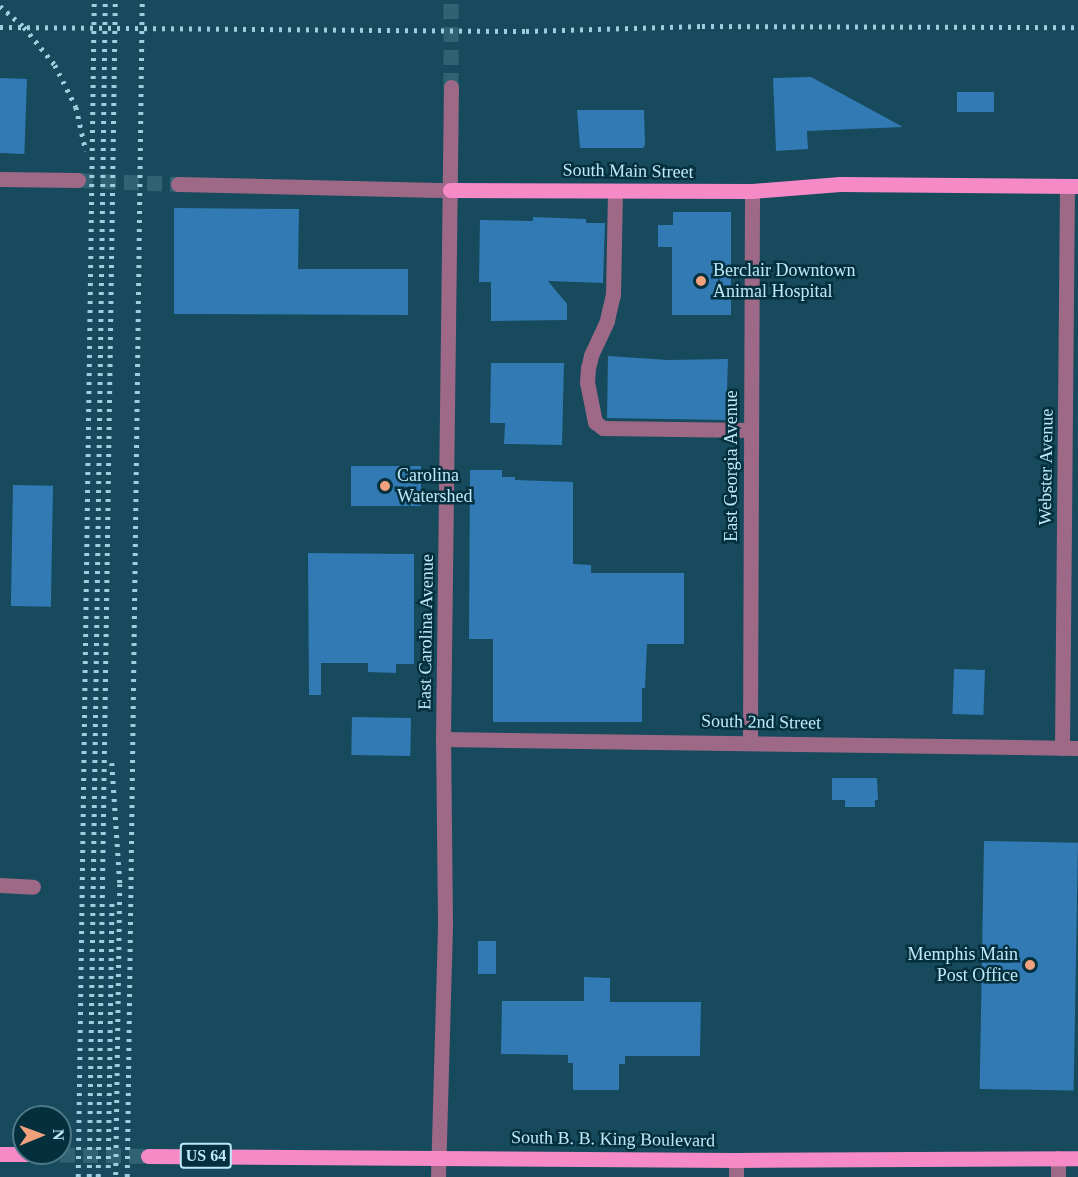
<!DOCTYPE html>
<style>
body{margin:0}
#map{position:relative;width:1078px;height:1177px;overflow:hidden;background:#174a5c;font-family:Georgia,serif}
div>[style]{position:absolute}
.building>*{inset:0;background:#317ab3;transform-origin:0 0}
.minor-tunnel>*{height:15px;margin-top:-7.5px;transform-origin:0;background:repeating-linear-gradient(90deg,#306274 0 15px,transparent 0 23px)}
.major-tunnel>*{height:15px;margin-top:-7.5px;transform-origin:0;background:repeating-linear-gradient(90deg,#306274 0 15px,transparent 0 23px)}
.minor>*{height:15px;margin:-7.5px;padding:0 7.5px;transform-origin:7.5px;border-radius:7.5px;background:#9e6986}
.major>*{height:15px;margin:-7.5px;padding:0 7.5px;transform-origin:7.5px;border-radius:7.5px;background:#f58ac7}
.rail>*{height:4.5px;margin-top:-2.25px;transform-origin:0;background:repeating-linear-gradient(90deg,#9fccde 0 3px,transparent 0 9px)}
.dots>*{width:16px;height:16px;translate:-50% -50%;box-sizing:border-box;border:3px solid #042f3d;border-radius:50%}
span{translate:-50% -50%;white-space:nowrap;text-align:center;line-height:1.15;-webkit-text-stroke:5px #042f3d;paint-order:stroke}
.shield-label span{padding:2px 4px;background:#042f3d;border:2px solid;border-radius:4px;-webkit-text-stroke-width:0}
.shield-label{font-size:16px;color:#bee9fb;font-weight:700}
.street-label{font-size:18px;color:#bee9fb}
.poi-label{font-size:18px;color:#bee9fb}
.left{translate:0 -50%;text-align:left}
.right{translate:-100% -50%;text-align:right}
.north{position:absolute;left:12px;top:1105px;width:60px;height:60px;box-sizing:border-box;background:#042f3d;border:2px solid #4e7989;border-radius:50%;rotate:89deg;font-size:16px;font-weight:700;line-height:24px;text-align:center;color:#bee9fb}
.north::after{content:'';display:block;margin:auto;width:21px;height:27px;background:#f1a17c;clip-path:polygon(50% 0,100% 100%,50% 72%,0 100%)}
</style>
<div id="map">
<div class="building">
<i style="clip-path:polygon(811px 77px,903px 127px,807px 131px,808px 149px,776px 151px,773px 78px)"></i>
<i style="left:0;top:78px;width:27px;height:75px;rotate:2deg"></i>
<i style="left:957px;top:92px;width:37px;height:20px"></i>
<i style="clip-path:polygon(577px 110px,644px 110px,645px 145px,643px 148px,580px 148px)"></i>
<i style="clip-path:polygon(174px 208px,299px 209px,298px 269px,408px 269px,408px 315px,174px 314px)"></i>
<i style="clip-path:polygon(673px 212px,731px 212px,731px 315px,672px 315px,672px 247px,658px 247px,658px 225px,673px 225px)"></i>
<i style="clip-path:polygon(533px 217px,586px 219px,586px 223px,605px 223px,603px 283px,548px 281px,567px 304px,567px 320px,491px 321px,491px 282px,479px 282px,480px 220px,533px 221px)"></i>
<i style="clip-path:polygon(608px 356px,668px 360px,728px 359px,726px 420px,607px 418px)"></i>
<i style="clip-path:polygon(491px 363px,564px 363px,562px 445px,504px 444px,505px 423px,490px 423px)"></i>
<i style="left:351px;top:466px;width:70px;height:40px"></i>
<i style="clip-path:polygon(470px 470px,502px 470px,502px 477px,515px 477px,515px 480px,573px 482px,573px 564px,591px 565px,591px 573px,684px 573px,684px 644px,647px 644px,645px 688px,642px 688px,642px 722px,493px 722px,493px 639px,469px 639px)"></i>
<i style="left:13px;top:485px;width:40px;height:121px;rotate:1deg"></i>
<i style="clip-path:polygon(308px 553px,414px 554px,414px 664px,396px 664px,396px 673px,368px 672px,368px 663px,321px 663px,321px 695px,309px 695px)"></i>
<i style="left:954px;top:669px;width:31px;height:45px;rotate:2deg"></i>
<i style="left:352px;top:717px;width:59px;height:38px;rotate:1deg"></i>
<i style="clip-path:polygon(832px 778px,877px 778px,878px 800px,875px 800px,875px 807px,845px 807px,845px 800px,832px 800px)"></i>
<i style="left:984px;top:841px;width:94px;height:248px;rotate:1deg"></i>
<i style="left:478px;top:941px;width:18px;height:33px"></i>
<i style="clip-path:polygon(584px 977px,610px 978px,610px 1002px,701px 1002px,700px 1056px,625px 1056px,625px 1064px,619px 1064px,619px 1090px,573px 1090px,573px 1063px,568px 1063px,568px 1055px,501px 1054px,502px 1001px,584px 1001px)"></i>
</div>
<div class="minor-tunnel">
<i style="left:451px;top:87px;width:87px;rotate:-90deg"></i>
<i style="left:78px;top:180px;width:100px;rotate:2.3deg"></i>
</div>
<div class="major-tunnel">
<i style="left:37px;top:1154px;width:111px;rotate:1deg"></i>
</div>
<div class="minor">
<i style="left:0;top:179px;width:78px;rotate:0.7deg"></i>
<i style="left:178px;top:184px;width:272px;rotate:1.3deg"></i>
<i style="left:615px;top:191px;width:103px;rotate:91.1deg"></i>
<i style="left:613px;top:294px;width:28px;rotate:103deg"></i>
<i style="left:607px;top:321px;width:38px;rotate:115deg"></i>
<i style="left:591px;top:356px;width:12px;rotate:104deg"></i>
<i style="left:588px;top:368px;width:14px;rotate:94deg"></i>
<i style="left:587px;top:382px;width:41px;rotate:78.7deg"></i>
<i style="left:595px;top:422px;width:10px;rotate:37deg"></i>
<i style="left:603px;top:428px;width:147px;rotate:0.8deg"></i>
<i style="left:443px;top:739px;width:635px;rotate:0.81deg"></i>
<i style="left:750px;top:741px;width:550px;rotate:-89.79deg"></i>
<i style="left:1062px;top:748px;width:562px;rotate:-89.49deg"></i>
<i style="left:0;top:885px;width:33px;rotate:3deg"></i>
<i style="left:438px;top:1177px;width:254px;rotate:-88.4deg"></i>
<i style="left:445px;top:923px;width:184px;rotate:-90.6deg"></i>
<i style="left:443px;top:739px;width:652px;rotate:-89.3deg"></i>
<i style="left:736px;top:1177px;width:17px;rotate:-90deg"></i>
<i style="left:1058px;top:1177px;width:19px;rotate:-90deg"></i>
</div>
<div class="major">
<i style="left:450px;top:190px;width:302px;rotate:0.2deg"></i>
<i style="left:752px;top:191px;width:88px;rotate:-4.5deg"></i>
<i style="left:840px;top:184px;width:238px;rotate:0.5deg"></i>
<i style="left:0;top:1154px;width:37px"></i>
<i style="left:148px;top:1156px;width:588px;rotate:0.39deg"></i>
<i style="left:736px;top:1160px;width:342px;rotate:-0.3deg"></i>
</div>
<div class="rail">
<i style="left:0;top:6px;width:32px;rotate:41deg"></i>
<i style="left:24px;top:27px;width:49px;rotate:50.8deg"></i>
<i style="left:55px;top:65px;width:47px;rotate:63.4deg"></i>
<i style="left:76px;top:107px;width:45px;rotate:77.2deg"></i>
<i style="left:0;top:27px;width:526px;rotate:0.44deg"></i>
<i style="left:526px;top:31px;width:176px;rotate:-1.6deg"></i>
<i style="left:702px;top:26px;width:376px;rotate:0.2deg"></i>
<i style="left:112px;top:763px;width:121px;rotate:86.2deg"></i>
<i style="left:120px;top:884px;width:293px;rotate:90.8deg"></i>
<i style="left:108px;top:1168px;width:270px;rotate:-89.2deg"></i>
<i style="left:78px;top:1177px;width:1177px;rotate:-89.22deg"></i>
<i style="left:89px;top:1177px;width:1177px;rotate:-89.22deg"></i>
<i style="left:98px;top:1177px;width:1177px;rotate:-89.17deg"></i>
<i style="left:127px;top:1177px;width:1177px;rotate:-89.27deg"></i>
</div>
<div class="dots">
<i style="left:701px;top:281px;background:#f1a17c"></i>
<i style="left:385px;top:486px;background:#f1a17c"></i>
<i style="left:1030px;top:965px;background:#f1a17c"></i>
</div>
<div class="shield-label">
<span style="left:206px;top:1156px">US 64</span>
</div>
<div class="street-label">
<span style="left:628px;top:171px;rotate:1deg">South Main Street</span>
<span style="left:731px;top:466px;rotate:-90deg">East Georgia Avenue</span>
<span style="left:1046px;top:467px;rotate:-89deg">Webster Avenue</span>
<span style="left:426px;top:632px;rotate:-89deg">East Carolina Avenue</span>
<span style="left:761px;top:722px;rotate:1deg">South 2nd Street</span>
<span style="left:613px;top:1139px;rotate:1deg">South B. B. King Boulevard</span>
</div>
<div class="poi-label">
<span class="left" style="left:713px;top:281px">Berclair Downtown<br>Animal Hospital</span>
<span class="left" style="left:397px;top:486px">Carolina<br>Watershed</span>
<span class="right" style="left:1018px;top:965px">Memphis Main<br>Post Office</span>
</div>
<div class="north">N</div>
</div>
